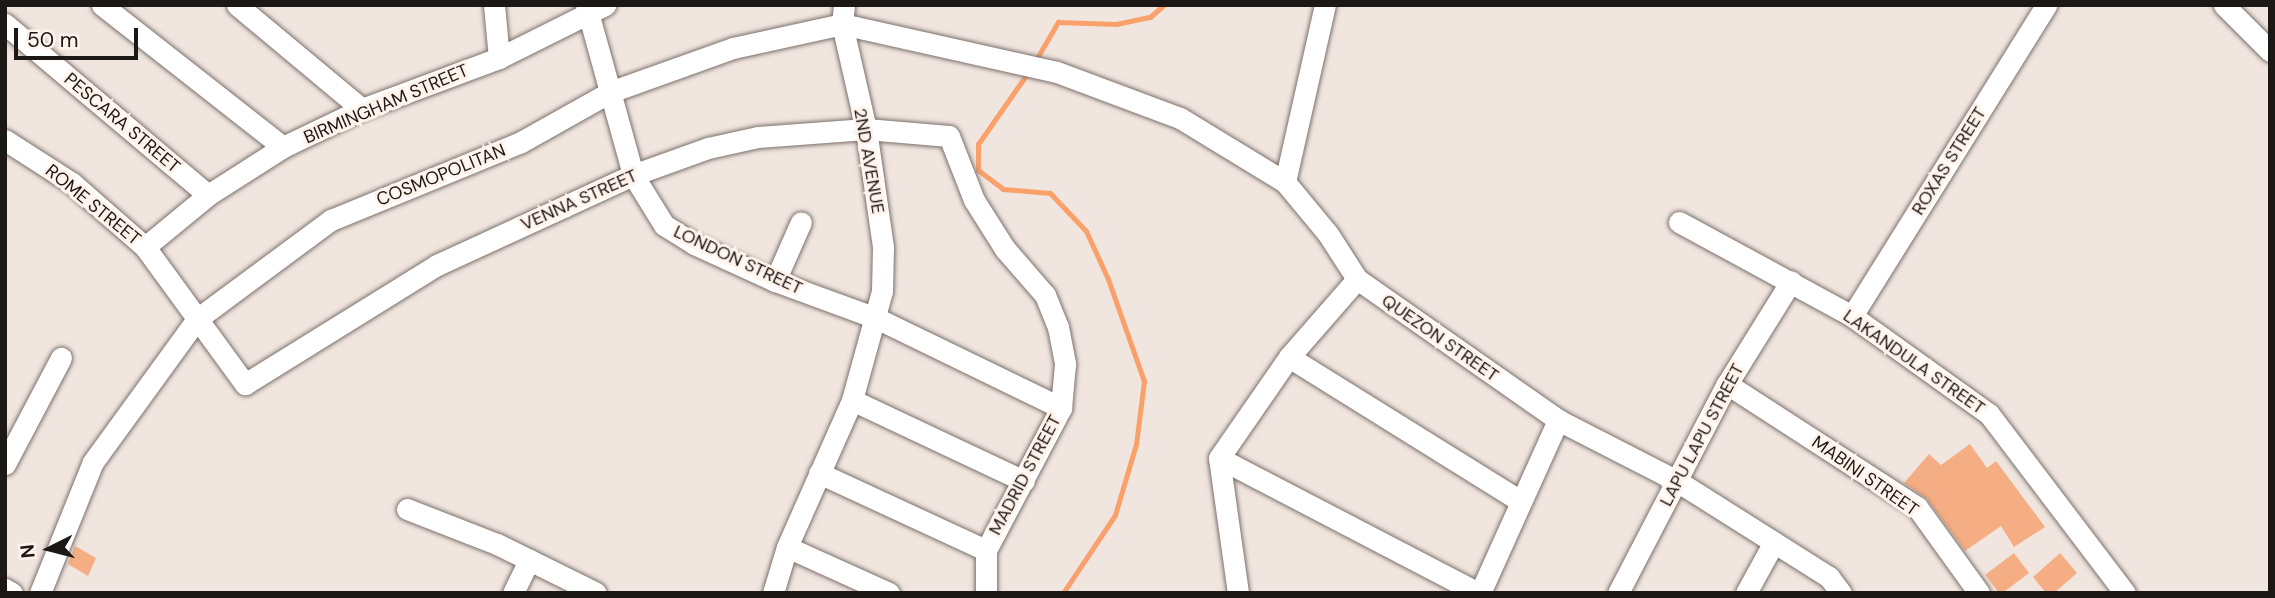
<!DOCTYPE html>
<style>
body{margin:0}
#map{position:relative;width:2275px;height:598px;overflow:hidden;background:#f1e5df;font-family:"DM Sans",sans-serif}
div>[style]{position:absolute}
.stream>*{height:5px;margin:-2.5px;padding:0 2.5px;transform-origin:2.5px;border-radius:2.5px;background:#f9a06b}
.building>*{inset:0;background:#f5ae84;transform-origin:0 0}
.roads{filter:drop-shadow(0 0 2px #7c716b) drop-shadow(0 0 2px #7c716b)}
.minor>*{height:21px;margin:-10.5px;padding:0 10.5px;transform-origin:10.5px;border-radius:10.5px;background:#fff}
span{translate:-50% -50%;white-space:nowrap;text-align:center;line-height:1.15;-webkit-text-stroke:6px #fff3ec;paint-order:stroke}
.street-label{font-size:18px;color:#1c1815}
.frame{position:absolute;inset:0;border:7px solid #1c1815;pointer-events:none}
.north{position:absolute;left:14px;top:514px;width:70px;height:70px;-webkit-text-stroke:5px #fff3ec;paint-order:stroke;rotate:264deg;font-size:19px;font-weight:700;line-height:28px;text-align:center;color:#1c1815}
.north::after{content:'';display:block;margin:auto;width:24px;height:32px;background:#1c1815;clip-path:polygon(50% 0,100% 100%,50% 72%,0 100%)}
.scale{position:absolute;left:14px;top:28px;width:124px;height:32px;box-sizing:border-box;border:4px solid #1c1815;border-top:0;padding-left:9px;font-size:21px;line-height:24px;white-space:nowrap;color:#1c1815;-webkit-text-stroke:5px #fff3ec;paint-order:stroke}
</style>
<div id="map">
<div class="stream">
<i style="left:1034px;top:63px;width:48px;rotate:-59.7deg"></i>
<i style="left:1058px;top:22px;width:58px;rotate:2deg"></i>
<i style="left:1116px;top:24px;width:35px;rotate:-12deg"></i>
<i style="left:1150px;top:17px;width:18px;rotate:-41deg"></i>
<i style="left:1029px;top:71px;width:89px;rotate:124.9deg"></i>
<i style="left:978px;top:144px;width:26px;rotate:90deg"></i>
<i style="left:978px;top:170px;width:31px;rotate:37deg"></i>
<i style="left:1003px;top:189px;width:47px;rotate:4.9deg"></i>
<i style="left:1050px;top:193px;width:52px;rotate:46.5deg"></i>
<i style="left:1086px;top:231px;width:53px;rotate:65.4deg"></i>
<i style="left:1108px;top:279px;width:108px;rotate:70.6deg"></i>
<i style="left:1144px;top:381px;width:64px;rotate:97.2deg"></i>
<i style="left:1136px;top:444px;width:74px;rotate:106.5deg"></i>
<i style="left:1115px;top:515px;width:94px;rotate:123.7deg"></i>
</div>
<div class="building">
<i style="clip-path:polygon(1970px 444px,1987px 468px,1996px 461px,2045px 527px,2014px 547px,2001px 526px,1965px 551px,1927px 499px,1904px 483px,1929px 454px,1941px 465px)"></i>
<i style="clip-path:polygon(75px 546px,96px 558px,88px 576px,68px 564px)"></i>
<i style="left:2014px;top:553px;width:25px;height:36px;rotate:53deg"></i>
<i style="clip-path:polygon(2060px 553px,2077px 573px,2054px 593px,2046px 593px,2033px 577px)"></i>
</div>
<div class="roads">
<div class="minor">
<i style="left:102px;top:5px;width:230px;rotate:38.1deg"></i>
<i style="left:237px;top:5px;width:163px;rotate:39.8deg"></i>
<i style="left:494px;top:5px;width:53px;rotate:84.6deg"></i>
<i style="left:586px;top:5px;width:176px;rotate:74.5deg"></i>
<i style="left:633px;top:175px;width:59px;rotate:58.2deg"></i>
<i style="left:664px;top:225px;width:36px;rotate:32deg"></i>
<i style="left:694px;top:244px;width:89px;rotate:24.6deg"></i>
<i style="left:775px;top:281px;width:108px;rotate:20.1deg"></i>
<i style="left:876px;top:318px;width:206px;rotate:25.9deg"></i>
<i style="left:2224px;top:5px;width:65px;rotate:45deg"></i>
<i style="left:5px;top:24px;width:265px;rotate:40.1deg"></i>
<i style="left:5px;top:140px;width:80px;rotate:32.7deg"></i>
<i style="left:72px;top:183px;width:97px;rotate:41.2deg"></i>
<i style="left:145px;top:247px;width:170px;rotate:53.9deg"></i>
<i style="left:245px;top:384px;width:226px;rotate:-31.8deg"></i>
<i style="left:437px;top:265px;width:216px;rotate:-24.7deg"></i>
<i style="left:633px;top:175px;width:80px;rotate:-19.8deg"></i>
<i style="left:708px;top:148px;width:51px;rotate:-12.4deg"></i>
<i style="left:758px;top:137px;width:108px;rotate:-4.2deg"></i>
<i style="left:866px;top:129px;width:83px;rotate:4.8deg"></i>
<i style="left:949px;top:136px;width:69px;rotate:68.7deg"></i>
<i style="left:974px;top:200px;width:58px;rotate:57.7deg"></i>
<i style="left:1005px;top:249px;width:61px;rotate:49deg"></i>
<i style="left:1045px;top:295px;width:35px;rotate:68deg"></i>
<i style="left:1058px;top:327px;width:38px;rotate:79deg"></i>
<i style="left:1065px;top:364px;width:44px;rotate:95.2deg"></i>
<i style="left:1061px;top:408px;width:161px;rotate:117.8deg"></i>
<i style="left:986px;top:550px;width:43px;rotate:90deg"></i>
<i style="left:1285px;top:182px;width:181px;rotate:-77.3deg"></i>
<i style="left:1679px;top:222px;width:197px;rotate:28.5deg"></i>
<i style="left:1852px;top:316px;width:168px;rotate:35.6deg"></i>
<i style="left:1989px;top:414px;width:225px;rotate:52.8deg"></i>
<i style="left:145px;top:247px;width:82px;rotate:-39.5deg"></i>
<i style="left:208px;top:195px;width:89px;rotate:-32.6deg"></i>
<i style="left:283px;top:147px;width:88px;rotate:-25.7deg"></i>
<i style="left:362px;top:109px;width:146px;rotate:-20.4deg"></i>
<i style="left:499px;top:58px;width:119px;rotate:-26.6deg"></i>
<i style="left:775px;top:281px;width:64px;rotate:-66.2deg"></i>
<i style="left:1852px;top:316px;width:367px;rotate:-58deg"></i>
<i style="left:1289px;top:357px;width:272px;rotate:31.9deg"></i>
<i style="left:1727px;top:384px;width:226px;rotate:32.9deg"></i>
<i style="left:1917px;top:507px;width:106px;rotate:54.2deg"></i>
<i style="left:852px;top:400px;width:190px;rotate:25.2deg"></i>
<i style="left:1219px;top:458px;width:292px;rotate:27.5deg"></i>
<i style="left:5px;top:464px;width:120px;rotate:-62.2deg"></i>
<i style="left:819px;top:473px;width:184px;rotate:24.8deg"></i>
<i style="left:407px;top:509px;width:97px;rotate:21.3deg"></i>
<i style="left:497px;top:544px;width:110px;rotate:26.3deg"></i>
<i style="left:787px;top:547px;width:112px;rotate:24.3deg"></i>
<i style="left:5px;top:589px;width:8px;rotate:30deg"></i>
<i style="left:40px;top:593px;width:141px;rotate:-68deg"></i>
<i style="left:93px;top:462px;width:177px;rotate:-54deg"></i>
<i style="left:197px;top:319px;width:167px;rotate:-36.5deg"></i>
<i style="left:331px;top:220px;width:205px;rotate:-22.3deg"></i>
<i style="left:521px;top:142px;width:102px;rotate:-29.3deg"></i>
<i style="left:610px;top:92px;width:131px;rotate:-19.7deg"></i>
<i style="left:733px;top:48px;width:112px;rotate:-12.4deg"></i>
<i style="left:842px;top:24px;width:220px;rotate:12.6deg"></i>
<i style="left:1057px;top:72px;width:131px;rotate:20.5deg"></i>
<i style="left:1180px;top:118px;width:123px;rotate:31.4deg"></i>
<i style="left:1285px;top:182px;width:67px;rotate:50.4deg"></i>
<i style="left:1328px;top:234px;width:54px;rotate:57.2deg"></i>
<i style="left:1357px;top:279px;width:246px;rotate:35deg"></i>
<i style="left:1558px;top:420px;width:134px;rotate:27.1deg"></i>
<i style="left:1677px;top:481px;width:180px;rotate:32.3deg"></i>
<i style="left:1829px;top:577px;width:20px;rotate:53deg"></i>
<i style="left:513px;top:593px;width:37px;rotate:-64deg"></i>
<i style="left:773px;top:593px;width:48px;rotate:-73.1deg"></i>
<i style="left:787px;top:547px;width:161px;rotate:-66.1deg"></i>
<i style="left:852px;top:400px;width:113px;rotate:-74.6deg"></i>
<i style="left:882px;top:291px;width:44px;rotate:-88.7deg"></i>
<i style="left:883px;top:247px;width:119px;rotate:-98.2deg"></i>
<i style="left:866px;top:129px;width:108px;rotate:-102.9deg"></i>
<i style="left:842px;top:24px;width:19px;rotate:-84deg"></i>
<i style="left:1238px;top:593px;width:136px;rotate:-98deg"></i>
<i style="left:1219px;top:458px;width:123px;rotate:-55.3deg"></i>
<i style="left:1289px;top:357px;width:103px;rotate:-48.9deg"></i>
<i style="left:1480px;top:593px;width:190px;rotate:-65.7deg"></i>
<i style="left:1618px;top:593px;width:236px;rotate:-62.5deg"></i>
<i style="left:1727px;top:384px;width:121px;rotate:-58.1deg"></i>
<i style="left:1746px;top:593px;width:58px;rotate:-61.2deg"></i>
</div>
</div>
<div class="street-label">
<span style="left:386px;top:104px;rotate:-23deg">BIRMINGHAM STREET</span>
<span style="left:122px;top:123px;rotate:40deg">PESCARA STREET</span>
<span style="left:869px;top:161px;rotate:80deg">2ND AVENUE</span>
<span style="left:1949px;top:161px;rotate:-58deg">ROXAS STREET</span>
<span style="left:441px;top:175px;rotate:-22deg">COSMOPOLITAN</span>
<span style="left:579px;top:200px;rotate:-24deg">VENNA STREET</span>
<span style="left:93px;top:205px;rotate:39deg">ROME STREET</span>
<span style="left:738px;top:260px;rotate:25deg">LONDON STREET</span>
<span style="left:1440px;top:338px;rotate:35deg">QUEZON STREET</span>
<span style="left:1914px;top:362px;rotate:35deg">LAKANDULA STREET</span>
<span style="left:1702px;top:435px;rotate:-62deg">LAPU LAPU STREET</span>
<span style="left:1025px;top:475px;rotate:-62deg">MADRID STREET</span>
<span style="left:1865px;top:476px;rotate:35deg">MABINI STREET</span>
</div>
<div class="frame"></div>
<div class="north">N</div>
<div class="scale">50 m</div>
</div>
